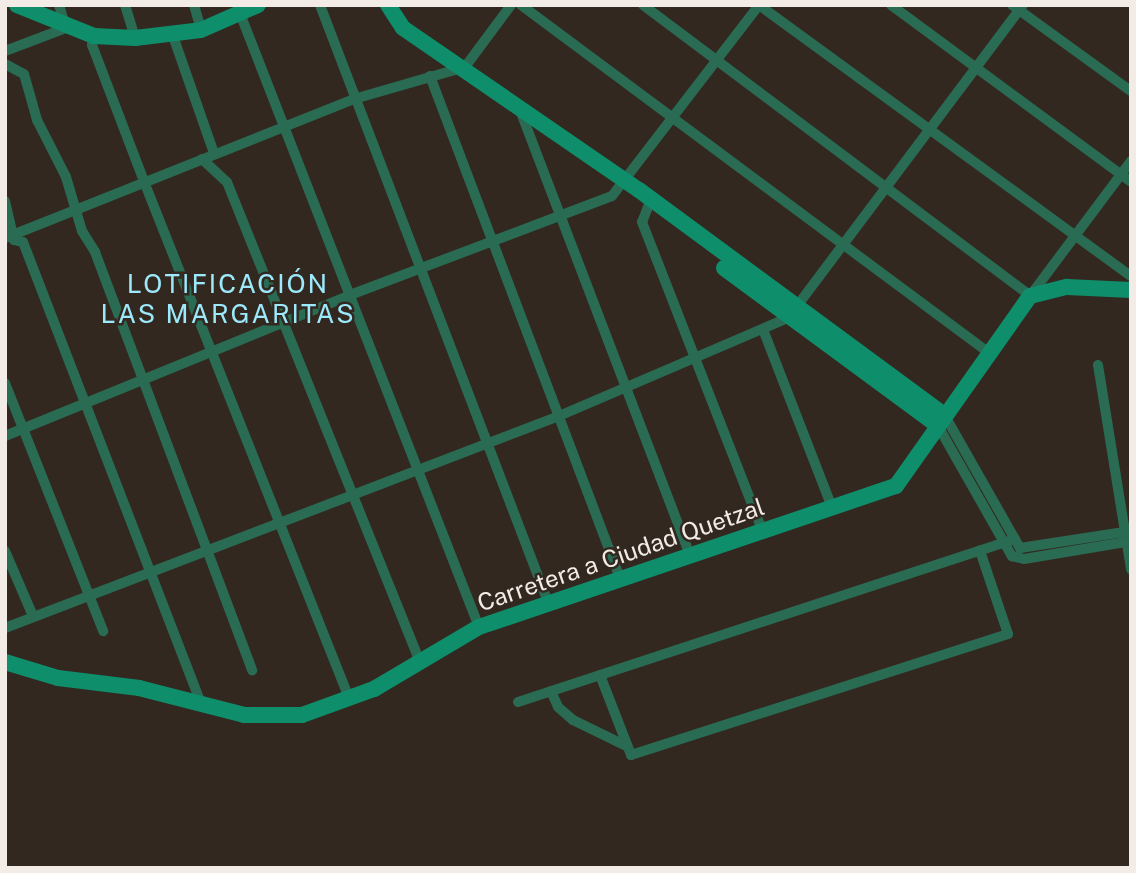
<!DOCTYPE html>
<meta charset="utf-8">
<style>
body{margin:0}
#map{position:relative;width:1136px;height:873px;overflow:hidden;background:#32281f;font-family:"Public Sans",sans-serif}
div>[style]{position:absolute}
.street>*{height:10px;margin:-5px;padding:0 5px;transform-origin:5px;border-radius:5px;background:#2a6b54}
.secondary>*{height:16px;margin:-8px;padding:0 8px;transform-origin:8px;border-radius:8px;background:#0f8e6b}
span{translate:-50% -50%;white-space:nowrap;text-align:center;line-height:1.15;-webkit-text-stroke:5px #32281f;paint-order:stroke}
.street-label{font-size:24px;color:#f3ece6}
.neighbourhood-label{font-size:26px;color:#9ce9fc;letter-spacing:2px}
.frame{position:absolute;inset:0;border:7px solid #f3ece6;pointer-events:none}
</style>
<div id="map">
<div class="street">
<i style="left:125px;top:5px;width:34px;rotate:73deg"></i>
<i style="left:194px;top:5px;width:26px;rotate:74deg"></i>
<i style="left:320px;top:5px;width:639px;rotate:69.1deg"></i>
<i style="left:521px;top:5px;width:583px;rotate:36.63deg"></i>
<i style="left:643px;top:5px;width:484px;rotate:36.9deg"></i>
<i style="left:1030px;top:296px;width:169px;rotate:-53.2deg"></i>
<i style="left:759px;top:5px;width:460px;rotate:36.1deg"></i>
<i style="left:891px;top:5px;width:298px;rotate:36.4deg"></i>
<i style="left:1012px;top:5px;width:147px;rotate:35.9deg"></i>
<i style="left:241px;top:16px;width:656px;rotate:68.72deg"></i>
<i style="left:94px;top:36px;width:9px;rotate:103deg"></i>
<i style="left:92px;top:45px;width:149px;rotate:69.1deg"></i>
<i style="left:145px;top:184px;width:553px;rotate:68.35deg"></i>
<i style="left:173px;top:36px;width:124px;rotate:70.7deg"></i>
<i style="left:5px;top:51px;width:65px;rotate:-20.7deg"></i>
<i style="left:66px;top:28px;width:24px;rotate:-107deg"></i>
<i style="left:5px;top:64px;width:21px;rotate:28deg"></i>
<i style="left:24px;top:74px;width:48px;rotate:74.2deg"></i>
<i style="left:37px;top:120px;width:64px;rotate:63deg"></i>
<i style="left:66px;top:177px;width:56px;rotate:73.5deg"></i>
<i style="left:82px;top:231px;width:25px;rotate:58deg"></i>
<i style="left:95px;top:252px;width:447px;rotate:69.4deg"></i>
<i style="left:430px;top:76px;width:537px;rotate:69.27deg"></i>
<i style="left:520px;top:110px;width:476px;rotate:69.1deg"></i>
<i style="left:202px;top:159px;width:34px;rotate:43deg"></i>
<i style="left:227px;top:182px;width:517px;rotate:68.1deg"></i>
<i style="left:651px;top:199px;width:25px;rotate:111deg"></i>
<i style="left:642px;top:222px;width:331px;rotate:68.7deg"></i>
<i style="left:5px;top:201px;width:40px;rotate:77deg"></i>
<i style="left:14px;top:240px;width:9px;rotate:13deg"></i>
<i style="left:23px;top:242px;width:492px;rotate:68.9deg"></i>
<i style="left:5px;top:238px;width:376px;rotate:-21.7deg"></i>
<i style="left:354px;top:99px;width:116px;rotate:-16.1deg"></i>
<i style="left:465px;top:67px;width:77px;rotate:-53.4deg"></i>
<i style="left:764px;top:332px;width:186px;rotate:68.8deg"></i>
<i style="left:1098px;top:365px;width:207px;rotate:80.8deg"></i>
<i style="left:5px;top:383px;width:267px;rotate:68.4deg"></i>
<i style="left:945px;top:416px;width:152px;rotate:60.4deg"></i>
<i style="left:1020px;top:548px;width:112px;rotate:-8.7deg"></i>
<i style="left:938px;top:426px;width:150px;rotate:60.4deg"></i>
<i style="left:1012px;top:556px;width:12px;rotate:14deg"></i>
<i style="left:1024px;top:559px;width:109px;rotate:-9.5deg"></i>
<i style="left:5px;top:436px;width:373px;rotate:-22.2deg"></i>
<i style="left:350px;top:295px;width:280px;rotate:-20.7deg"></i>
<i style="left:612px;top:196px;width:241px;rotate:-52.4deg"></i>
<i style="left:5px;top:551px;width:71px;rotate:66.7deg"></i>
<i style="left:5px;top:628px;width:593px;rotate:-20.94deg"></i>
<i style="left:559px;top:416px;width:249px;rotate:-23.2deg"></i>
<i style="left:788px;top:318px;width:391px;rotate:-53.1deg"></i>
<i style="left:600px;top:675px;width:86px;rotate:68.8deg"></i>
<i style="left:631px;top:755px;width:396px;rotate:-17.8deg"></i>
<i style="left:1008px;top:634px;width:88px;rotate:-108.6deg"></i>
<i style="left:551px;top:691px;width:17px;rotate:66deg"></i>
<i style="left:558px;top:707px;width:20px;rotate:41deg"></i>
<i style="left:573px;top:720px;width:57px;rotate:26.1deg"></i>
<i style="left:518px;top:702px;width:523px;rotate:-18.16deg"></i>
</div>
<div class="secondary">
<i style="left:17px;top:5px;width:83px;rotate:21.9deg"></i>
<i style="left:94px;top:36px;width:41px;rotate:2.8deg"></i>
<i style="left:135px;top:38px;width:66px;rotate:-6.9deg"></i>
<i style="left:201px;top:30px;width:62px;rotate:-23.7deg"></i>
<i style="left:388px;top:5px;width:27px;rotate:57deg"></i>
<i style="left:403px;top:28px;width:286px;rotate:34.5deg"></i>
<i style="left:639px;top:190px;width:380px;rotate:36.4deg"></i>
<i style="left:724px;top:268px;width:266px;rotate:36.4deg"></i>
<i style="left:5px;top:662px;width:55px;rotate:16.8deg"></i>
<i style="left:58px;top:678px;width:82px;rotate:7deg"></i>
<i style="left:139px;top:688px;width:108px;rotate:14.4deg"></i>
<i style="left:244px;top:715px;width:58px"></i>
<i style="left:302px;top:715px;width:77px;rotate:-19.9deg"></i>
<i style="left:374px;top:689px;width:122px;rotate:-30.6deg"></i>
<i style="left:479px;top:627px;width:440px;rotate:-18.7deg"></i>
<i style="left:896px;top:486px;width:232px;rotate:-54.8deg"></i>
<i style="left:1030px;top:296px;width:38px;rotate:-14deg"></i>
<i style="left:1067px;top:287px;width:64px;rotate:2.7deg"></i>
</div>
<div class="street-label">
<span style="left:621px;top:555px;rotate:-19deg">Carretera a Ciudad Quetzal</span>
</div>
<div class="neighbourhood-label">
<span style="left:228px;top:299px">LOTIFICACIÓN<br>LAS MARGARITAS</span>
</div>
<div class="frame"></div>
</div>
